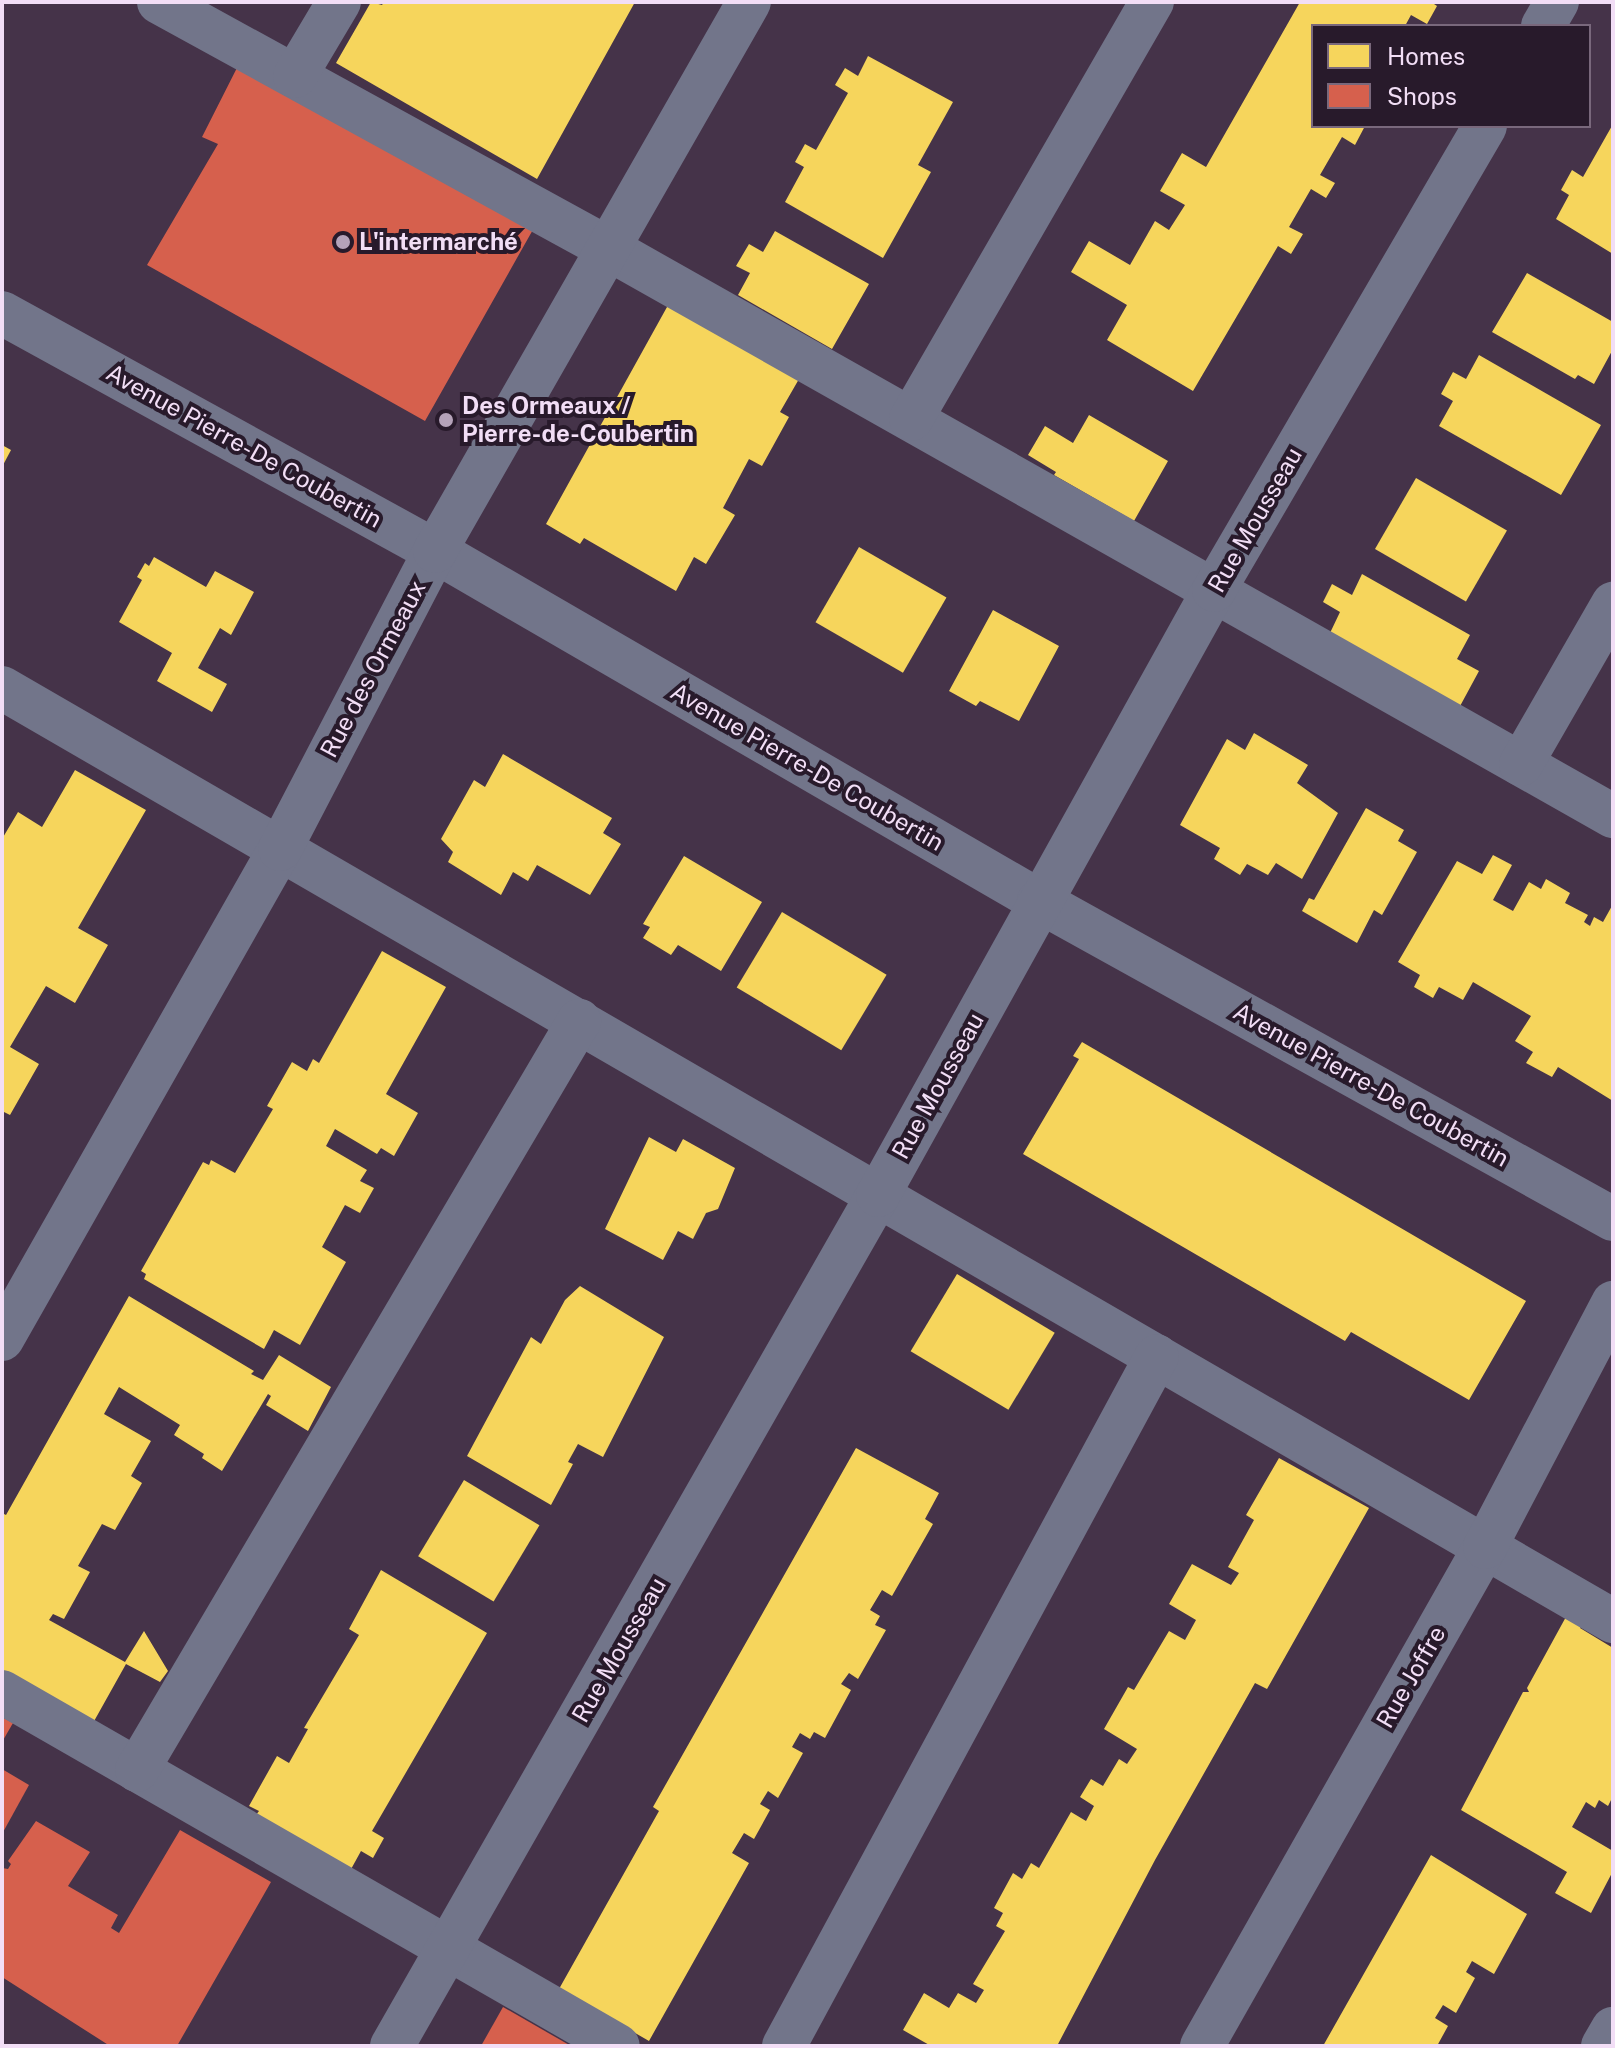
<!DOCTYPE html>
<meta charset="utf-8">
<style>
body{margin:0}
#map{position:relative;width:1615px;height:2048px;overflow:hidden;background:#453349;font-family:"Public Sans",sans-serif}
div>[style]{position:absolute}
.homes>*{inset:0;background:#f6d55c;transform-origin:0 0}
.shops>*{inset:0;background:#d6604d}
.minor>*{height:44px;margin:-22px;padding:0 22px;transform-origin:22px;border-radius:22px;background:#72758a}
.dots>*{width:22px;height:22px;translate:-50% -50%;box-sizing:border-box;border:4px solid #281a2b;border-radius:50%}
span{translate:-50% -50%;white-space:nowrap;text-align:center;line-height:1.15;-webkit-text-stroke:8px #281a2b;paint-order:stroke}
.poi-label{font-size:24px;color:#f2def6;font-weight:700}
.left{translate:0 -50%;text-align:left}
.street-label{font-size:24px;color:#f2def6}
.frame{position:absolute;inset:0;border:4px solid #f2def6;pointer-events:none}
.legend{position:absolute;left:1311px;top:24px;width:280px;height:104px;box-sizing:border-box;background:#281a2b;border:2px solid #79687c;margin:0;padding:10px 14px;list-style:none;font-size:24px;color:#f2def6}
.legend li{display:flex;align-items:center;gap:16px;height:40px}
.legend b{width:40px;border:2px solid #79687c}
</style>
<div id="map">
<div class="homes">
<i style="clip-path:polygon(371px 2px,382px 5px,384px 2px,635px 2px,537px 179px,336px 63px)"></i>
<i style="clip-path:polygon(1300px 2px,1431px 2px,1437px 6px,1427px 24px,1411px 15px,1405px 26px,1313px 26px,1313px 126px,1365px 126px,1355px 145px,1342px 137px,1320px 175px,1335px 183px,1326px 198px,1311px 189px,1289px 227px,1303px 234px,1291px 254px,1278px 246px,1193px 391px,1107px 340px,1127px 305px,1071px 272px,1089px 241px,1130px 265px,1155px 221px,1169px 230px,1185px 205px,1160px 191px,1182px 153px,1206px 167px)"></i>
<i style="clip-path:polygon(868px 56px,953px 102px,918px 165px,931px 172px,883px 258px,785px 202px,804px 167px,795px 162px,805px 144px,816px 150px,848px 93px,835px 85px,845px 68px,858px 76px)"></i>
<i style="clip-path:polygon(1613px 124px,1613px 254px,1556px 219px,1569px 195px,1561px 190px,1572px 170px,1583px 177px)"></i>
<i style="clip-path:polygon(775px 231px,869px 284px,832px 349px,738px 295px,750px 273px,736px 266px,749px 244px,763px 252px)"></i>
<i style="clip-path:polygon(1527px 273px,1613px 322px,1613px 349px,1594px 384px,1578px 375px,1575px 379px,1492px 332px)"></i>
<i style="clip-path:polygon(672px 298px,799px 379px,780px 412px,789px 417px,762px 466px,749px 459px,723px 508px,735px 515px,706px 564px,694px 557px,676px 591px,584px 538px,580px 544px,546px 524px,608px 412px,618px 418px,611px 408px)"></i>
<i style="clip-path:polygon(1479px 355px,1601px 425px,1561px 495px,1439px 426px,1453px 401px,1441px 394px,1453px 372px,1466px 379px)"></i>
<i style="clip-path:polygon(1089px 415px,1168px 461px,1134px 521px,1054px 475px,1056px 472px,1028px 455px,1045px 426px,1073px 443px)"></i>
<i style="clip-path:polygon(2px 445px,11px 450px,2px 467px)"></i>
<i style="left:1416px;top:478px;width:105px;height:82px;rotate:30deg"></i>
<i style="left:859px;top:547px;width:101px;height:87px;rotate:30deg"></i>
<i style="clip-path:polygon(154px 557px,206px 587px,215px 571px,254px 592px,231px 635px,220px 628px,198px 668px,227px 684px,212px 712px,157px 681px,172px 653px,119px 622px,142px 580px,137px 577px,145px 563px,149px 566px)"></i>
<i style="clip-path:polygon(1362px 574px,1470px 635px,1457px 659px,1479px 671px,1459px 708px,1330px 633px,1340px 612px,1323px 602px,1332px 584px,1352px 595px)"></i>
<i style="clip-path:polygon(993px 610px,1059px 646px,1019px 721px,980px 701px,976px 706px,949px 691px)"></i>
<i style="clip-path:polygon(1254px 733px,1308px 765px,1297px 783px,1338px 813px,1302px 879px,1276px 863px,1268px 875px,1247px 864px,1240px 875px,1214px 859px,1220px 848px,1180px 825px,1227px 739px,1245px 750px)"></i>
<i style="clip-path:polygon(503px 754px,612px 818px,603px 833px,621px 844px,590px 895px,537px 865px,528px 881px,513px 872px,501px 895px,448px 862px,453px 852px,441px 839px,474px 780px,485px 787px)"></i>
<i style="clip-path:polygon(75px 770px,146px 810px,78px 928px,108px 945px,75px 1003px,46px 986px,10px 1047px,39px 1064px,10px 1115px,2px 1111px,2px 839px,18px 812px,42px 827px)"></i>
<i style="clip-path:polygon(1366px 808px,1404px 830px,1398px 841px,1417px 852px,1382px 915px,1374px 910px,1357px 943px,1302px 911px,1309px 898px,1314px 900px)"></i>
<i style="clip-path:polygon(1493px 855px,1512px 865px,1493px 900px,1513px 911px,1529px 882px,1541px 889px,1546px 879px,1570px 893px,1565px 903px,1588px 915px,1584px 922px,1590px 926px,1594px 917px,1603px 922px,1613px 904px,1613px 1101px,1558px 1067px,1552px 1077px,1526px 1063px,1533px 1052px,1515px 1041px,1531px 1016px,1473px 982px,1463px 1000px,1439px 987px,1433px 998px,1414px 987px,1420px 975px,1398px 962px,1457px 861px,1482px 874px)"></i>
<i style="clip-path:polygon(684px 856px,762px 902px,721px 971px,678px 945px,671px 955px,643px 938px,650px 927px,643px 924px)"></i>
<i style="left:782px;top:912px;width:122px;height:88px;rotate:31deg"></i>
<i style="clip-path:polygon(382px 951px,446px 987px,386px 1094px,418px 1113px,394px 1156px,381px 1148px,377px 1154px,335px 1129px,326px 1146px,367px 1170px,360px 1181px,374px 1188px,360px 1213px,345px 1205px,322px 1247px,346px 1262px,300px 1345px,274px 1330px,264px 1349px,144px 1279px,146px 1274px,141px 1271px,203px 1162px,209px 1165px,211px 1160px,235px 1173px,273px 1109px,267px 1106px,292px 1062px,307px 1071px,313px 1059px,319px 1063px)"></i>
<i style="clip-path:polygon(1082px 1042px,1526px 1301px,1469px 1400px,1351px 1332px,1345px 1341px,1023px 1154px,1079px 1059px,1073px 1056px)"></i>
<i style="clip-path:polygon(649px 1137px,676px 1152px,683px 1139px,735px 1168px,718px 1209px,706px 1213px,693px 1239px,678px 1231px,663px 1260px,605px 1229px)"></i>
<i style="left:957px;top:1274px;width:114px;height:90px;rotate:31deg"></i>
<i style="clip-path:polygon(580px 1286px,664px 1337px,603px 1457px,578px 1444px,568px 1462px,573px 1464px,551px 1505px,467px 1456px,531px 1337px,541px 1344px,565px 1300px)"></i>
<i style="clip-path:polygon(129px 1296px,254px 1371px,251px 1374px,263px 1380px,279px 1355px,331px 1387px,308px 1431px,266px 1405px,271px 1396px,268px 1394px,222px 1471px,202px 1458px,204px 1454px,174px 1435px,180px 1425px,119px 1387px,104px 1414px,151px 1441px,131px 1476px,142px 1483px,115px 1530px,102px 1524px,78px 1566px,90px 1572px,64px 1619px,53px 1614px,49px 1620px,125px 1662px,144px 1631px,168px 1671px,160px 1682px,126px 1664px,93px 1723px,2px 1671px,2px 1513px,6px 1515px)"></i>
<i style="clip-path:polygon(856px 1448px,939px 1493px,925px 1519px,933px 1524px,892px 1596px,882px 1590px,870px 1610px,880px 1616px,875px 1625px,886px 1630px,858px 1679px,849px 1673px,841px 1684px,851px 1690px,825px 1738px,814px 1732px,810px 1739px,800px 1733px,792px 1747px,803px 1753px,778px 1798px,768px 1791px,760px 1804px,770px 1810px,754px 1839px,744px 1833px,732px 1853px,749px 1863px,649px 2041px,559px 1989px,659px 1811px,653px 1807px)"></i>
<i style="clip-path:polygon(1279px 1458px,1369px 1508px,1267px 1689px,1255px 1683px,1155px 1860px,1057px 2046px,931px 2046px,903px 2030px,924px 1993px,949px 2008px,958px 1993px,976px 2003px,984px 1990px,973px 1984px,1005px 1931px,996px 1926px,1003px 1913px,994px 1908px,1013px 1873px,1022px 1879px,1031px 1863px,1039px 1868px,1071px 1812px,1086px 1821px,1094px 1806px,1080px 1797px,1091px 1779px,1103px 1786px,1119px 1759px,1127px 1764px,1137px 1749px,1104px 1729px,1128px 1687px,1134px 1690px,1169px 1631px,1185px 1640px,1196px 1620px,1169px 1604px,1192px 1564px,1231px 1585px,1239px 1573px,1228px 1567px,1254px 1520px,1246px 1515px)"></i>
<i style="left:464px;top:1480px;width:88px;height:89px;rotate:31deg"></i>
<i style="clip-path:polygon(381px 1570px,487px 1633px,372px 1831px,384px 1838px,373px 1858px,361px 1851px,350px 1871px,256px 1815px,259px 1811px,249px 1806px,277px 1756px,289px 1763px,308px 1729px,304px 1728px,359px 1635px,349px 1629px)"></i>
<i style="clip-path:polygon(1567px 1615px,1582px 1624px,1580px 1628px,1613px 1648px,1613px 1796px,1608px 1806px,1599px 1800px,1595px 1808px,1586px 1802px,1572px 1827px,1613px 1851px,1613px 1871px,1591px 1913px,1555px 1893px,1567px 1872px,1461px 1810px,1523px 1692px,1529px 1692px,1527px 1688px)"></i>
<i style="clip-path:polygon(1431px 1855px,1527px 1914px,1494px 1974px,1472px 1961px,1466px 1972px,1475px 1978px,1456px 2013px,1443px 2005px,1435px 2018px,1448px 2026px,1437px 2046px,1323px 2046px)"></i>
</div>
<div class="shops">
<i style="clip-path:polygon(246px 50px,539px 219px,425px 421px,147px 265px,218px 144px,202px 137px)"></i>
<i style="clip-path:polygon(2px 1717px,13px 1723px,2px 1742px)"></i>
<i style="clip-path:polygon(2px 1769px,29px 1785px,2px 1834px)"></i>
<i style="clip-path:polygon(36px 1821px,90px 1852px,68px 1886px,118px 1915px,111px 1928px,119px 1933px,180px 1830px,271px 1882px,177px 2046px,110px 2046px,2px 1977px,2px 1868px,8px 1869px,11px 1864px,8px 1861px)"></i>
<i style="clip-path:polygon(503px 2007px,571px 2046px,481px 2046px)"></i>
</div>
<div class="minor">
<i style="left:159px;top:2px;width:513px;rotate:28.76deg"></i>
<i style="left:609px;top:249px;width:1153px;rotate:29.46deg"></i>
<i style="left:1543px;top:26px;width:28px;rotate:-60deg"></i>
<i style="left:295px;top:76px;width:86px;rotate:-59.3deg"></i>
<i style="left:2px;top:313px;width:494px;rotate:28.8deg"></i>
<i style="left:435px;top:551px;width:698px;rotate:30.09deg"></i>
<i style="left:1039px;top:901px;width:656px;rotate:28.99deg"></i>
<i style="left:911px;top:419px;width:482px;rotate:-60deg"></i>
<i style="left:2px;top:688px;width:1862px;rotate:30.08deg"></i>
<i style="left:1521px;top:764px;width:185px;rotate:-60.1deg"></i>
<i style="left:2px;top:1339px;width:563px;rotate:-60.43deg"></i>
<i style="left:280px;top:849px;width:336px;rotate:-62.5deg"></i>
<i style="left:435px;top:551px;width:632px;rotate:-60.23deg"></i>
<i style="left:2px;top:1692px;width:710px;rotate:29.88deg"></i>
<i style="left:137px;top:1770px;width:870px;rotate:-59.45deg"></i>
<i style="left:392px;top:2046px;width:980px;rotate:-60.27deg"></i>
<i style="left:878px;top:1195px;width:692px;rotate:-60.95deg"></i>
<i style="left:1214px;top:590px;width:537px;rotate:-59.71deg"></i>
<i style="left:784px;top:2046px;width:784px;rotate:-61.61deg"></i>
<i style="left:1202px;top:2046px;width:574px;rotate:-60.44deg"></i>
<i style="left:1485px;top:1547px;width:276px;rotate:-62.3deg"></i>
<i style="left:1603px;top:2046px;width:20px;rotate:-60deg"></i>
</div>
<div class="dots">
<i style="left:343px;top:242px;background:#b5a2b9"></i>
<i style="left:446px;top:420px;background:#b5a2b9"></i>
</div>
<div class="poi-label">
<span class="left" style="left:359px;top:242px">L'intermarché</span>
<span class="left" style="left:462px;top:420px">Des Ormeaux /<br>Pierre-de-Coubertin</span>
</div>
<div class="street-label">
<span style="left:244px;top:446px;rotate:29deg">Avenue Pierre-De Coubertin</span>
<span style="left:1255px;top:520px;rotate:-60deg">Rue Mousseau</span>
<span style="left:373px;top:669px;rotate:-62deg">Rue des Ormeaux</span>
<span style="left:807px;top:767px;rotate:30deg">Avenue Pierre-De Coubertin</span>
<span style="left:1371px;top:1085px;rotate:29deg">Avenue Pierre-De Coubertin</span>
<span style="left:938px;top:1086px;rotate:-61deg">Rue Mousseau</span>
<span style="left:619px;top:1650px;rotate:-60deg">Rue Mousseau</span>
<span style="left:1411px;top:1677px;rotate:-60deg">Rue Joffre</span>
</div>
<div class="frame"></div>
<ul class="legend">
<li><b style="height:22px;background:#f6d55c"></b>Homes</li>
<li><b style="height:22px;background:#d6604d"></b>Shops</li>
</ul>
</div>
